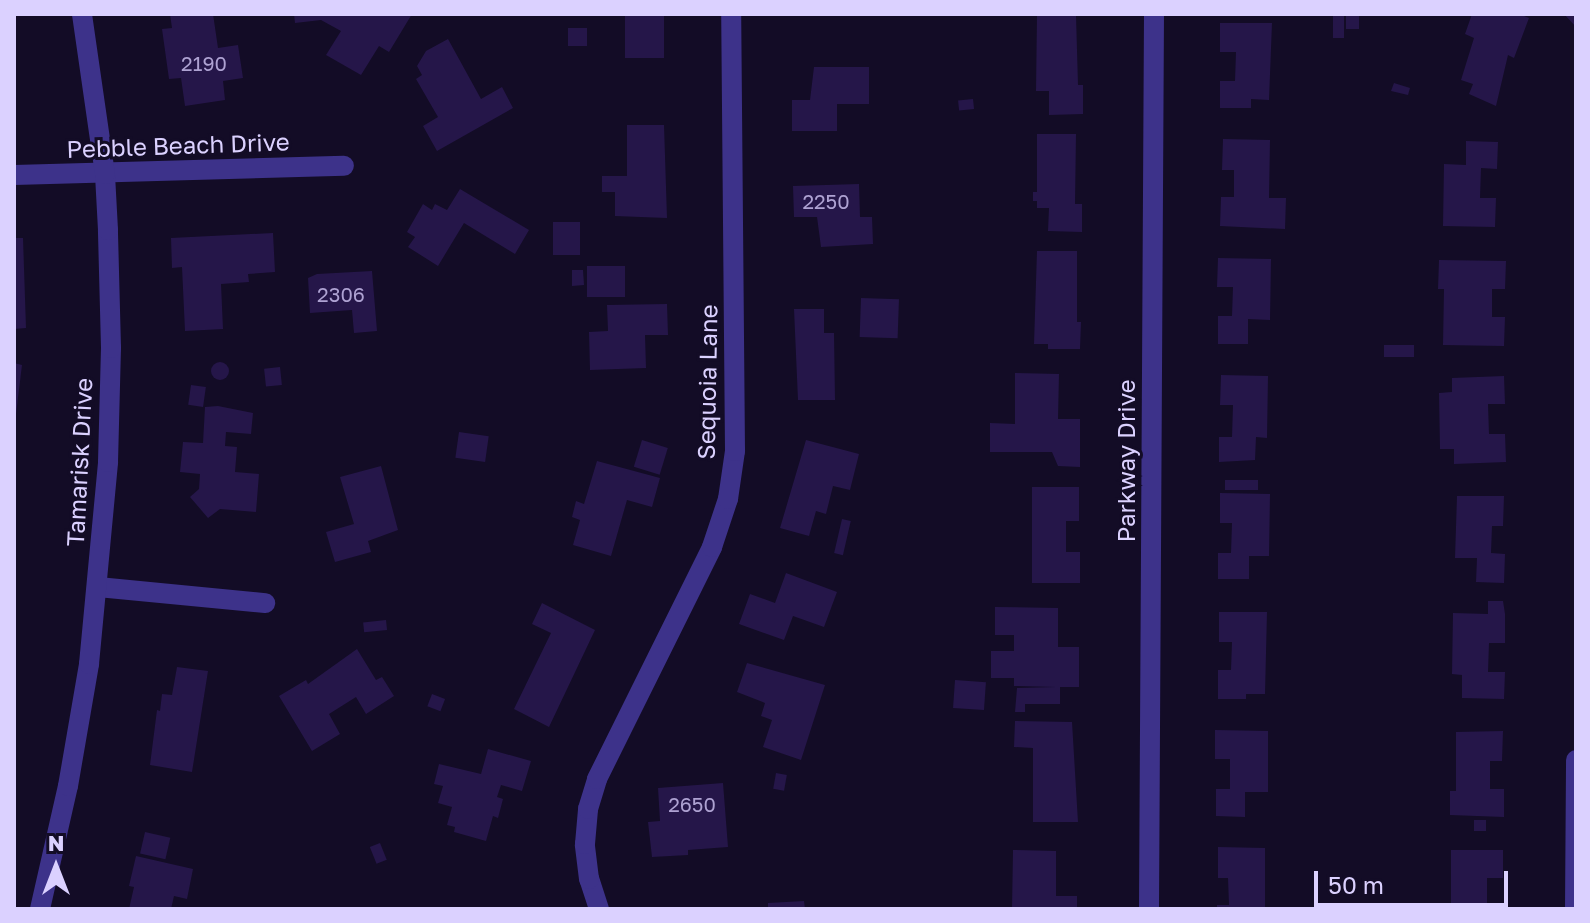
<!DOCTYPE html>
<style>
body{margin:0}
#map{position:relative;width:1590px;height:923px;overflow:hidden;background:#130c26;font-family:"Golos Text",sans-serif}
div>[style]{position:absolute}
.building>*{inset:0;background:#251649;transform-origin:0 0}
.round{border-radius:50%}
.minor>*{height:20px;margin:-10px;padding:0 10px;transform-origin:10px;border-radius:10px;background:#3d328a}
span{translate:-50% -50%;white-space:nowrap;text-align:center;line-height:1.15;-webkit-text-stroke:6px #130c26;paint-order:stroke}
.number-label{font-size:20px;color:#aea2d2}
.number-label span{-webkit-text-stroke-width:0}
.street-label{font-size:24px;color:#dbd1ff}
.frame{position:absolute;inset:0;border:16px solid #dbd1ff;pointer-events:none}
.north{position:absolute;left:16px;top:827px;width:80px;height:80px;-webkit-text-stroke:6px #130c26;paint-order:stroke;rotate:0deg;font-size:22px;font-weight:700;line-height:32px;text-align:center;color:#dbd1ff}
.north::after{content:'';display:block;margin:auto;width:28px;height:36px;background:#dbd1ff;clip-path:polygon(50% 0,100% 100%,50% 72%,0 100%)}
.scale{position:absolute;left:1314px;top:871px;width:194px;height:36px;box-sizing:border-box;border:4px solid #dbd1ff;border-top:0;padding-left:10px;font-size:24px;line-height:28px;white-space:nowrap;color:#dbd1ff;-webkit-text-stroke:6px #130c26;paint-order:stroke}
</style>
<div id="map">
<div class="building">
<i style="clip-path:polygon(170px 14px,213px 14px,218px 48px,238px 45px,243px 78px,223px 81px,225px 100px,185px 106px,181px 78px,169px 79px,162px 29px,172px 28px)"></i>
<i style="clip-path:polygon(294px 14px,412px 14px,389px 52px,379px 46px,361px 75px,326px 55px,341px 31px,321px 20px,295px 23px)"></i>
<i style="left:625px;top:14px;width:39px;height:44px"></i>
<i style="left:1333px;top:14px;width:11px;height:24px"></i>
<i style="left:1346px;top:14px;width:13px;height:15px"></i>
<i style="clip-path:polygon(1472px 14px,1519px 14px,1529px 18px,1514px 58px,1508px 55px,1496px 106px,1469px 94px,1473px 84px,1461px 80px,1474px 38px,1465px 34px)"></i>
<i style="clip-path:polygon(1564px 14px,1576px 14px,1576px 27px)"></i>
<i style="clip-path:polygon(1037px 15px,1076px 15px,1078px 85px,1083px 85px,1083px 114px,1049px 115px,1049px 91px,1036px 91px)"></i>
<i style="clip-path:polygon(1220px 23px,1272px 23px,1269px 100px,1251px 99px,1251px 108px,1220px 108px,1220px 81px,1235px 81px,1236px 52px,1220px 52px)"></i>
<i style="left:568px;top:28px;width:19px;height:18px"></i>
<i style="clip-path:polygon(448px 39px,481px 99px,502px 87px,513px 108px,437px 151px,423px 126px,438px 117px,416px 79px,422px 75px,417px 66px,426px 51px)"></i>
<i style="clip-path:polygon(814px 67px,869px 67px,869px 104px,837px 104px,837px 131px,792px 131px,792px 100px,810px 100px)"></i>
<i style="clip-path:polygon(1394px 83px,1410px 88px,1408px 95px,1391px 91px)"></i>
<i style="left:973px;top:99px;width:10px;height:15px;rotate:84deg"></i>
<i style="clip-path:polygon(627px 125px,664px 125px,667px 218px,615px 216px,615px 192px,602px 192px,602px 176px,627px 176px)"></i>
<i style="clip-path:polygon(1037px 134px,1076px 134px,1075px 204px,1082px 204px,1082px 232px,1048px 231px,1049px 208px,1037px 208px,1037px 201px,1033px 201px,1033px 192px,1037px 192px)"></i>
<i style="clip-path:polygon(1223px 139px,1270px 140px,1269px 198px,1286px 198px,1285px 229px,1220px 226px,1221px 197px,1234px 197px,1234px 170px,1222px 170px)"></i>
<i style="clip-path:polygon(1466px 141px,1498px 142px,1497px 169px,1481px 168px,1480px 198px,1496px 198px,1495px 227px,1443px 226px,1444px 164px,1466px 165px)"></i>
<i style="clip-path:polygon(859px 184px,860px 217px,872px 217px,873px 244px,821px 247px,817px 217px,794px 217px,793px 186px)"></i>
<i style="clip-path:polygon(460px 189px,529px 230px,515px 254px,464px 223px,438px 266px,408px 247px,415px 237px,407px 232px,423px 204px,432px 210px,435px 204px,447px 210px)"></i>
<i style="left:580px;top:222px;width:33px;height:27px;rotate:90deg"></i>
<i style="clip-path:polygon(273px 233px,275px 272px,248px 274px,249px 282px,221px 284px,223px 329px,185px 331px,182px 267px,172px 268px,171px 238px)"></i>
<i style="clip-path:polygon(14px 238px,23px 238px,26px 328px,14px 329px)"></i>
<i style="clip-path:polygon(1037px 251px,1077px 251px,1077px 322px,1081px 322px,1080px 349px,1048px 349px,1048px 344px,1034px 344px)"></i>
<i style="clip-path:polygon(1218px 258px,1271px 259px,1270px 320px,1248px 319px,1248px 344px,1218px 344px,1218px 316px,1232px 316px,1233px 287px,1217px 287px)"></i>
<i style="clip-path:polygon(1439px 260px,1506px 261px,1505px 289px,1492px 289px,1492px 317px,1505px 317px,1504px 346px,1443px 345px,1444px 289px,1438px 289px)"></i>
<i style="left:625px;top:266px;width:31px;height:38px;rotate:90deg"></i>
<i style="clip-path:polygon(572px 270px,583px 270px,584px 285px,572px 286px)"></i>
<i style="clip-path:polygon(372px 271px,377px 331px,354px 333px,352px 310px,310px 313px,308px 278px,317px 274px)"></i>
<i style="left:861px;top:298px;width:38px;height:39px;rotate:2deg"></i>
<i style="clip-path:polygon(667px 304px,668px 335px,645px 335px,646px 368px,590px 370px,589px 332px,608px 331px,607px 305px)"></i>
<i style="clip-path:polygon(794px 309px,824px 309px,824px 333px,834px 333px,835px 400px,798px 400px)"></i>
<i style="left:1384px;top:345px;width:30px;height:12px"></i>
<i class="round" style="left:211px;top:362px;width:18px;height:18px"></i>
<i style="clip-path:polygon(14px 363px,22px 365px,16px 414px,14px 413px)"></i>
<i style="left:280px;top:367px;width:18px;height:16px;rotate:84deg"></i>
<i style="clip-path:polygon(1015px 373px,1059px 374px,1058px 419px,1080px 419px,1080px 467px,1058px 466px,1052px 452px,990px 452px,990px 423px,1015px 424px)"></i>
<i style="clip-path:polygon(1221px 375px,1268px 376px,1267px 438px,1256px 437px,1255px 460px,1219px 462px,1219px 437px,1232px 437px,1233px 405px,1220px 405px)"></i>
<i style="clip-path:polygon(1504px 376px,1505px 404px,1488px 404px,1489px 434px,1505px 434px,1506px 462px,1454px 464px,1454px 449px,1440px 449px,1439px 393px,1452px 392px,1452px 378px)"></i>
<i style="left:191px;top:385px;width:15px;height:20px;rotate:8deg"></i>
<i style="clip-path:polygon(218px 406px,253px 413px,251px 434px,226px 432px,225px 446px,237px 447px,235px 472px,259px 474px,256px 512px,220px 509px,208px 518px,190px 497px,199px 489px,200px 474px,180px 472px,183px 442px,203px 443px,205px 407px)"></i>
<i style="left:459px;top:432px;width:30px;height:26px;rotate:8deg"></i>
<i style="left:642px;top:440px;width:27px;height:28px;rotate:17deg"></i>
<i style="clip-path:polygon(806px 440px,859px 454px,850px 490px,833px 486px,826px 514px,816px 511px,809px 536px,780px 528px)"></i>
<i style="clip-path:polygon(597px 461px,660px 478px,652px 507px,627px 500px,611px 556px,573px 545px,580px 520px,572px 517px,576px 501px,584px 504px)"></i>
<i style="clip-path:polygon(381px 466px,398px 530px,368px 541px,371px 552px,335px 562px,326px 532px,354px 524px,340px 477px)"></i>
<i style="left:1225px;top:480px;width:33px;height:10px"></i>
<i style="clip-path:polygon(1032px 487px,1079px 487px,1079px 521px,1066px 521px,1066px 552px,1080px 552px,1080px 583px,1032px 583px)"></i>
<i style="clip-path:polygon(1220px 493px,1270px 494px,1269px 556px,1249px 556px,1249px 579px,1218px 579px,1218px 553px,1231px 553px,1232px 523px,1220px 523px)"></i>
<i style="clip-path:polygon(1457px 496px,1504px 496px,1503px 526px,1492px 526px,1491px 553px,1505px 554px,1504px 583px,1476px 582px,1477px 558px,1455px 558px)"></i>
<i style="left:842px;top:519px;width:9px;height:35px;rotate:13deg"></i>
<i style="clip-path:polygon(786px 573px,837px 592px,824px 627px,793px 616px,784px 640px,739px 624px,750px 594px,775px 603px)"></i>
<i style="clip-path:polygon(1488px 601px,1503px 601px,1505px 614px,1505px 643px,1489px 643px,1488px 672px,1505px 672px,1504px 699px,1462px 698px,1462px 675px,1452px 674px,1453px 613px,1488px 614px)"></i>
<i style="clip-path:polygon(542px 603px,595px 630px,549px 727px,514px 709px,551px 633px,532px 624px)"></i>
<i style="clip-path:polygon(995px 607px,1058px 608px,1058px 647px,1079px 647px,1079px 687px,1060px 687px,1060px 704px,1025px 704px,1025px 712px,1015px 712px,1017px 688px,1056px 687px,1014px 686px,1014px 678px,991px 678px,991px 651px,1014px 651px,1014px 635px,995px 635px)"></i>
<i style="clip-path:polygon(1219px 612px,1267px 612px,1265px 694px,1246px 694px,1246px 699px,1218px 699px,1218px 670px,1231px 670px,1232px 642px,1219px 642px)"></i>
<i style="left:386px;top:620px;width:10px;height:23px;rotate:84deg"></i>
<i style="clip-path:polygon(357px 649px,376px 680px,382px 677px,394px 696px,366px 714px,356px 697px,329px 714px,340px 734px,312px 751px,279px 696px,306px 680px,308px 684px)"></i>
<i style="clip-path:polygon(747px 663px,825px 685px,801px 760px,763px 747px,772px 720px,761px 716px,765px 703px,737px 692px)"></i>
<i style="clip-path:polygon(177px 667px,208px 671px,192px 772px,150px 765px,157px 710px,160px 711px,162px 694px,172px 695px)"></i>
<i style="left:955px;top:680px;width:31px;height:28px;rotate:4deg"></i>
<i style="left:432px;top:694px;width:14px;height:13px;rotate:21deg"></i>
<i style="clip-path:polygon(1015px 721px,1072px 722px,1078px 822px,1033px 822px,1033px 748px,1014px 747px)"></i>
<i style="clip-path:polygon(1215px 730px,1268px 731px,1268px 792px,1245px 792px,1245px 817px,1216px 816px,1216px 789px,1230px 789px,1230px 759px,1215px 759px)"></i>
<i style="clip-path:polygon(1503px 731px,1502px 761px,1490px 761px,1490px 789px,1504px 789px,1504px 817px,1450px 815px,1450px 791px,1456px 791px,1456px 732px)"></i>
<i style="clip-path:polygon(488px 749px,531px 761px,522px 791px,501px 785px,497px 797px,503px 799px,498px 818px,493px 816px,486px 841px,454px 832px,455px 827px,447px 825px,452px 807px,438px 803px,443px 786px,434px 784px,439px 764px,481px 774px)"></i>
<i style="left:776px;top:773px;width:11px;height:16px;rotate:10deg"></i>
<i style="clip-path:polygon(723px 783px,728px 847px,688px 850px,688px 855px,652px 857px,648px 822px,660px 821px,658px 788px)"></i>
<i style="left:1474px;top:820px;width:12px;height:11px"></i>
<i style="left:145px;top:832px;width:26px;height:22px;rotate:13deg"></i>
<i style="left:380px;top:843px;width:18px;height:11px;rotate:68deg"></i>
<i style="clip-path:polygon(1218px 847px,1265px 848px,1265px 909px,1217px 909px,1217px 905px,1229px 905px,1228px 878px,1218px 878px)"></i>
<i style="clip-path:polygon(1013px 850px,1056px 851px,1056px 896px,1077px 896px,1077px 909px,1012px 909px)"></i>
<i style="clip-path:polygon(1451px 850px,1503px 850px,1503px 878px,1487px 878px,1487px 909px,1451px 909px)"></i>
<i style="clip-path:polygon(136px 856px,193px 869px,187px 899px,174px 896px,171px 909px,129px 909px,134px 887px,129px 886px)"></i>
<i style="clip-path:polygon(804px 901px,805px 909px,768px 909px,768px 903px)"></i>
</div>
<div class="minor">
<i style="left:14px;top:175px;width:330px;rotate:-1.6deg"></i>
<i style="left:98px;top:587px;width:168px;rotate:5.5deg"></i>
<i style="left:40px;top:909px;width:126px;rotate:-77.2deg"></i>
<i style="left:68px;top:786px;width:124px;rotate:-80.2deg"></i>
<i style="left:89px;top:664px;width:203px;rotate:-84.6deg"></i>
<i style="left:108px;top:462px;width:114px;rotate:-88.5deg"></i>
<i style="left:111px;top:348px;width:118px;rotate:-91.5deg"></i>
<i style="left:108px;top:230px;width:56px;rotate:-93.1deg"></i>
<i style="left:105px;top:174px;width:162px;rotate:-98.2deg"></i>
<i style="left:599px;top:909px;width:32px;rotate:-108deg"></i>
<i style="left:589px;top:879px;width:35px;rotate:-97deg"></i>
<i style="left:585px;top:844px;width:35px;rotate:-85deg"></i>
<i style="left:588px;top:809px;width:31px;rotate:-73deg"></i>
<i style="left:597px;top:779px;width:259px;rotate:-63.6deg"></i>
<i style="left:712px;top:547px;width:51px;rotate:-71.6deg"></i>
<i style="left:728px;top:499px;width:49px;rotate:-81.7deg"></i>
<i style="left:735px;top:451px;width:437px;rotate:-90.5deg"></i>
<i style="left:1149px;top:909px;width:895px;rotate:-89.68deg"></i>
<i style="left:1575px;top:909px;width:149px;rotate:-89.6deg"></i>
</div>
<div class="number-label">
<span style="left:204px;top:63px">2190</span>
<span style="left:826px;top:201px">2250</span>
<span style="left:341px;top:294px">2306</span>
<span style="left:692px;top:804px">2650</span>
</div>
<div class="street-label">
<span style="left:178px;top:145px;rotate:-2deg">Pebble Beach Drive</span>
<span style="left:707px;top:382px;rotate:-89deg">Sequoia Lane</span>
<span style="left:1126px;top:461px;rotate:-90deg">Parkway Drive</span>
<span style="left:79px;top:462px;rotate:-87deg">Tamarisk Drive</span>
</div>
<div class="frame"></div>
<div class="north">N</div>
<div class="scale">50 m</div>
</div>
